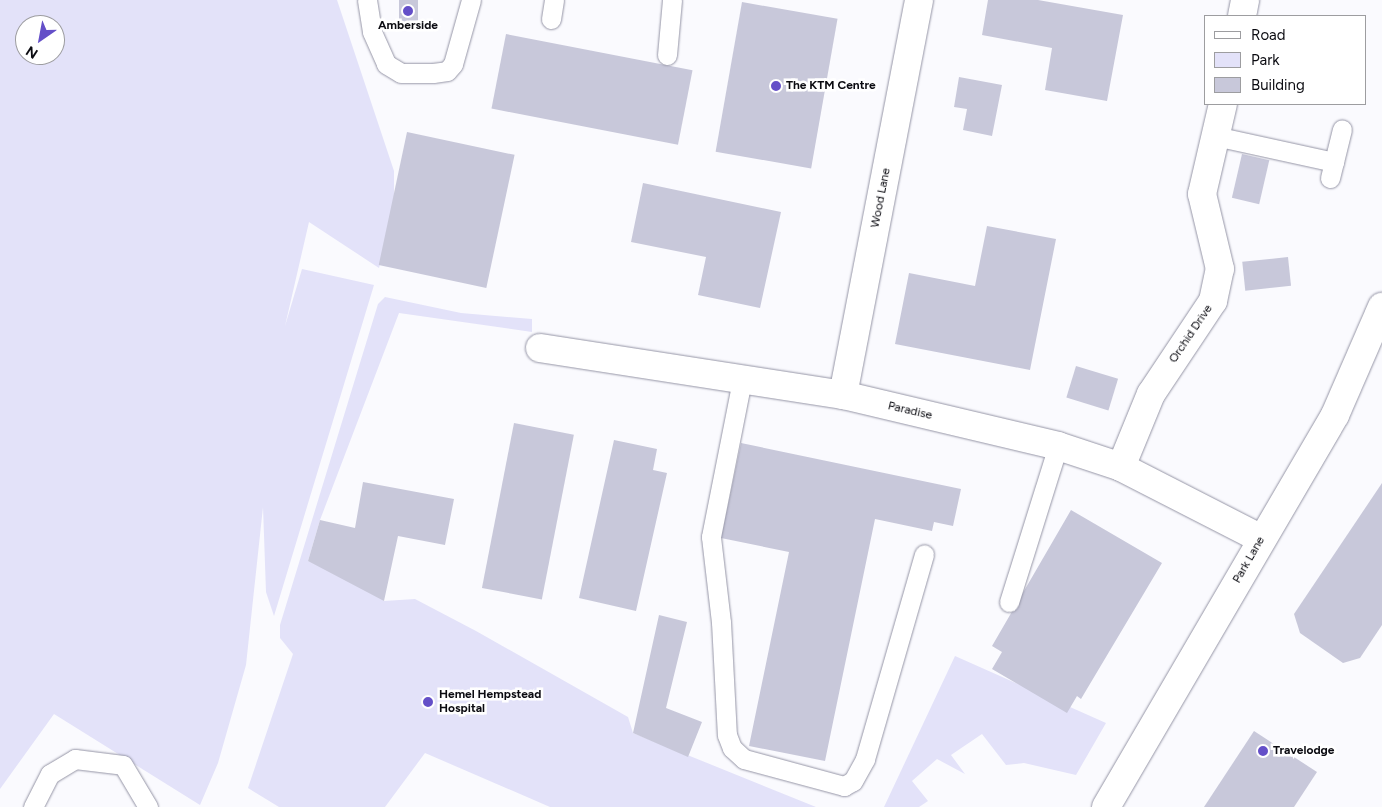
<!DOCTYPE html>
<style>
body{margin:0}
#map{position:relative;width:1382px;height:807px;overflow:hidden;background:#fafafe;font-family:Figtree,sans-serif}
div>[style]{position:absolute}
.green>*{inset:0;background:#e3e2f9}
.building>*{inset:0;background:#c8c8da;transform-origin:0 0}
.roads{filter:drop-shadow(0 0 1px #9595a6) drop-shadow(0 0 1px #9595a6)}
.lane>*{height:19px;margin:-9.5px;padding:0 9.5px;transform-origin:9.5px;border-radius:9.5px;background:#fff}
.street>*{height:28px;margin:-14px;padding:0 14px;transform-origin:14px;border-radius:14px;background:#fff}
.dots>*{width:14px;height:14px;translate:-50% -50%;box-sizing:border-box;border:2px solid #fff;border-radius:50%}
span{translate:-50% -50%;white-space:nowrap;text-align:center;line-height:1.15;-webkit-text-stroke:5px #fff;paint-order:stroke}
.poi-label{font-size:12px;color:#0b0b11;font-weight:700}
.left{translate:0 -50%;text-align:left}
.street-label{font-size:12px;color:#0b0b11}
.legend{position:absolute;left:1204px;top:15px;width:162px;height:90px;box-sizing:border-box;background:#fff;border:1px solid #9d9da0;margin:0;padding:6px 9px;list-style:none;font-size:15px;color:#0b0b11}
.legend li{display:flex;align-items:center;gap:10px;height:25px}
.legend b{width:25px;border:1px solid #9d9da0}
.north{position:absolute;left:15px;top:15px;width:50px;height:50px;box-sizing:border-box;background:#fff;border:1px solid #9d9da0;border-radius:50%;rotate:213deg;font-size:14px;font-weight:700;line-height:20px;text-align:center;color:#0b0b11}
.north::after{content:'';display:block;margin:auto;width:18px;height:22px;background:#644fc8;clip-path:polygon(50% 0,100% 100%,50% 72%,0 100%)}
</style>
<div id="map">
<div class="green">
<i style="clip-path:polygon(evenodd,0 0,337px 0,394px 171px,394px 212px,379px 268px,309px 222px,285px 326px,302px 269px,374px 285px,274px 616px,266px 592px,263px 507px,246px 665px,218px 763px,200px 805px,54px 714px,0 789px,0 0,25px 25px,55px 25px,55px 55px,25px 55px,25px 25px)"></i>
<i style="clip-path:polygon(385px 297px,461px 313px,532px 319px,532px 332px,399px 313px,320px 520px,308px 561px,358px 570px,384px 601px,415px 599px,476px 631px,628px 717px,633px 733px,816px 807px,550px 807px,425px 753px,385px 807px,279px 807px,248px 788px,293px 654px,280px 638px,280px 625px,378px 304px)"></i>
<i style="clip-path:polygon(955px 656px,1106px 723px,1076px 775px,1024px 763px,1006px 765px,982px 734px,951px 755px,965px 774px,937px 759px,912px 781px,928px 801px,919px 807px,884px 807px)"></i>
</div>
<div class="building">
<i style="left:399px;top:0;width:19px;height:22px"></i>
<i style="clip-path:polygon(988px 0,1038px 0,1123px 15px,1107px 101px,1045px 90px,1052px 48px,982px 35px)"></i>
<i style="left:742px;top:2px;width:97px;height:152px;rotate:10deg"></i>
<i style="left:506px;top:34px;width:190px;height:76px;rotate:11deg"></i>
<i style="clip-path:polygon(959px 77px,1002px 85px,992px 136px,963px 130px,967px 109px,954px 107px)"></i>
<i style="left:407px;top:132px;width:110px;height:136px;rotate:12deg"></i>
<i style="left:1242px;top:154px;width:28px;height:45px;rotate:13deg"></i>
<i style="clip-path:polygon(643px 183px,781px 212px,760px 308px,698px 295px,706px 257px,631px 242px)"></i>
<i style="clip-path:polygon(987px 226px,1056px 239px,1030px 370px,895px 344px,909px 273px,975px 286px)"></i>
<i style="left:1288px;top:257px;width:29px;height:46px;rotate:84deg"></i>
<i style="left:1076px;top:366px;width:44px;height:33px;rotate:17deg"></i>
<i style="left:514px;top:423px;width:61px;height:168px;rotate:11deg"></i>
<i style="clip-path:polygon(614px 440px,657px 449px,653px 470px,667px 473px,636px 611px,579px 598px)"></i>
<i style="clip-path:polygon(741px 443px,961px 489px,953px 526px,934px 522px,932px 531px,875px 519px,825px 761px,749px 746px,789px 552px,721px 538px)"></i>
<i style="clip-path:polygon(363px 482px,454px 499px,445px 545px,398px 536px,384px 601px,308px 561px,320px 520px,355px 528px)"></i>
<i style="clip-path:polygon(1382px 483px,1382px 625px,1360px 658px,1343px 663px,1300px 633px,1294px 614px)"></i>
<i style="clip-path:polygon(1071px 510px,1162px 563px,1081px 699px,1077px 696px,1067px 713px,992px 669px,1002px 652px,992px 646px)"></i>
<i style="clip-path:polygon(659px 615px,687px 622px,666px 708px,702px 722px,688px 757px,633px 733px)"></i>
<i style="clip-path:polygon(1254px 731px,1317px 772px,1294px 807px,1204px 807px)"></i>
</div>
<div class="roads">
<div class="lane">
<i style="left:367px;top:0;width:32px;rotate:81deg"></i>
<i style="left:372px;top:32px;width:35px;rotate:66deg"></i>
<i style="left:386px;top:64px;width:17px;rotate:31deg"></i>
<i style="left:401px;top:73px;width:32px"></i>
<i style="left:433px;top:73px;width:14px;rotate:-8deg"></i>
<i style="left:447px;top:71px;width:9px;rotate:-49deg"></i>
<i style="left:453px;top:64px;width:66px;rotate:-74.3deg"></i>
<i style="left:551px;top:19px;width:19px;rotate:-81deg"></i>
<i style="left:667px;top:55px;width:55px;rotate:-84.8deg"></i>
<i style="left:1215px;top:136px;width:122px;rotate:12.3deg"></i>
<i style="left:1330px;top:178px;width:50px;rotate:-76.2deg"></i>
<i style="left:742px;top:380px;width:160px;rotate:101.2deg"></i>
<i style="left:711px;top:537px;width:86px;rotate:83.3deg"></i>
<i style="left:721px;top:622px;width:113px;rotate:87deg"></i>
<i style="left:727px;top:735px;width:14px;rotate:69deg"></i>
<i style="left:732px;top:748px;width:16px;rotate:43deg"></i>
<i style="left:744px;top:759px;width:104px;rotate:15.1deg"></i>
<i style="left:844px;top:786px;width:10px;rotate:-29deg"></i>
<i style="left:853px;top:781px;width:25px;rotate:-61deg"></i>
<i style="left:865px;top:759px;width:213px;rotate:-73.9deg"></i>
<i style="left:1009px;top:602px;width:164px;rotate:-72.6deg"></i>
<i style="left:33px;top:807px;width:37px;rotate:-63deg"></i>
<i style="left:50px;top:774px;width:29px;rotate:-31deg"></i>
<i style="left:75px;top:759px;width:48px;rotate:7.1deg"></i>
<i style="left:123px;top:765px;width:49px;rotate:59.2deg"></i>
</div>
<div class="street">
<i style="left:1242px;top:16px;width:16px;rotate:-79deg"></i>
<i style="left:540px;top:348px;width:307px;rotate:8.8deg"></i>
<i style="left:843px;top:395px;width:221px;rotate:13.3deg"></i>
<i style="left:1058px;top:446px;width:66px;rotate:18.4deg"></i>
<i style="left:1121px;top:467px;width:158px;rotate:27.1deg"></i>
<i style="left:843px;top:395px;width:402px;rotate:-79.1deg"></i>
<i style="left:1121px;top:467px;width:79px;rotate:-67.7deg"></i>
<i style="left:1151px;top:394px;width:112px;rotate:-56.3deg"></i>
<i style="left:1213px;top:301px;width:33px;rotate:-78deg"></i>
<i style="left:1220px;top:269px;width:77px;rotate:-103.5deg"></i>
<i style="left:1202px;top:194px;width:92px;rotate:-76.9deg"></i>
<i style="left:1106px;top:807px;width:454px;rotate:-59.7deg"></i>
<i style="left:1335px;top:415px;width:118px;rotate:-66.5deg"></i>
</div>
</div>
<div class="dots">
<i style="left:408px;top:11px;background:#644fc8"></i>
<i style="left:776px;top:86px;background:#644fc8"></i>
<i style="left:428px;top:702px;background:#644fc8"></i>
<i style="left:1263px;top:751px;background:#644fc8"></i>
</div>
<div class="poi-label">
<span style="left:408px;top:26px">Amberside</span>
<span class="left" style="left:786px;top:86px">The KTM Centre</span>
<span class="left" style="left:439px;top:702px">Hemel Hempstead<br>Hospital</span>
<span class="left" style="left:1273px;top:751px">Travelodge</span>
</div>
<div class="street-label">
<span style="left:881px;top:198px;rotate:-79deg">Wood Lane</span>
<span style="left:1191px;top:334px;rotate:-56deg">Orchid Drive</span>
<span style="left:910px;top:411px;rotate:13deg">Paradise</span>
<span style="left:1249px;top:560px;rotate:-60deg">Park Lane</span>
</div>
<ul class="legend">
<li><b style="height:6px;background:#fff"></b>Road</li>
<li><b style="height:14px;background:#e3e2f9"></b>Park</li>
<li><b style="height:14px;background:#c8c8da"></b>Building</li>
</ul>
<div class="north">N</div>
</div>
